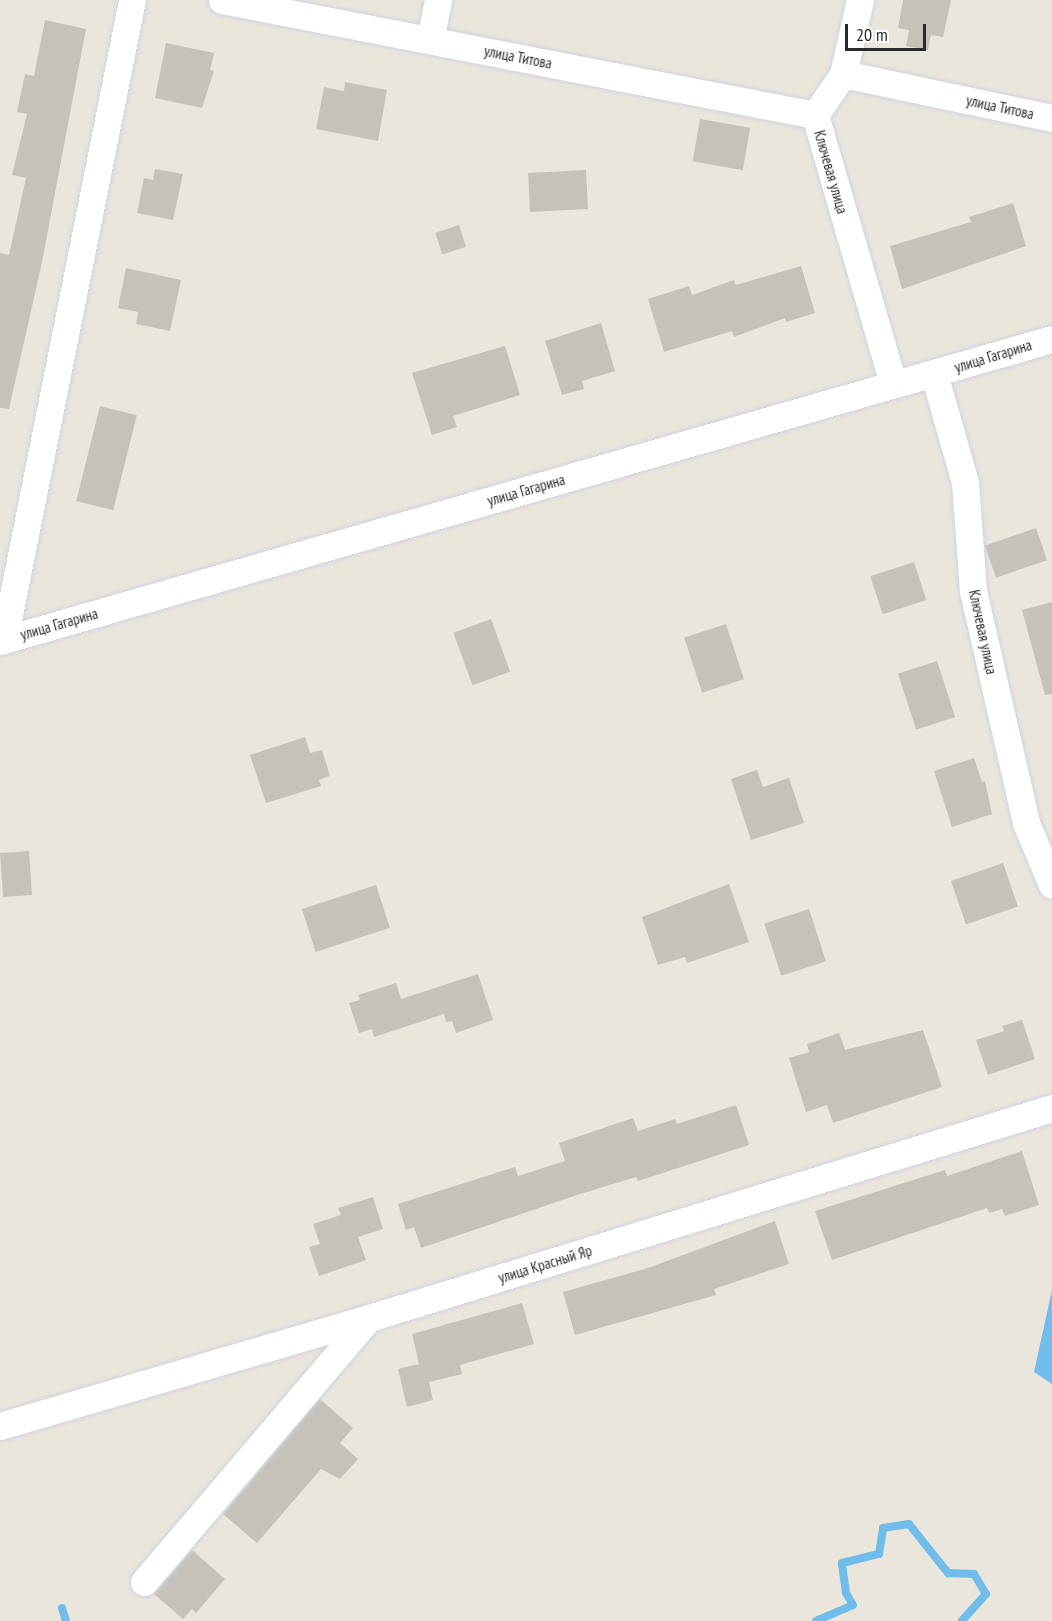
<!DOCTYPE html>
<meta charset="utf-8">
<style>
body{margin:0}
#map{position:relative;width:1052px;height:1621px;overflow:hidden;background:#ebe6db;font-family:"PT Sans Narrow",sans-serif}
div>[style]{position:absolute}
.water>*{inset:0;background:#70bdeb}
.stream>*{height:8px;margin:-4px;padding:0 4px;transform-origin:4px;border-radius:4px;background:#70bdeb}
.building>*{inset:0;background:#c6c2ba;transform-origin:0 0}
.roads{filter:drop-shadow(0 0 2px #d0d2e1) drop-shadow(0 0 2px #d0d2e1)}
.street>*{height:27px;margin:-13.5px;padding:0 13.5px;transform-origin:13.5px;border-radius:13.5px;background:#fff}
span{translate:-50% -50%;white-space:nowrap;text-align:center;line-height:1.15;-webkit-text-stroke:4.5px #fff;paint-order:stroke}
.street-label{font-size:15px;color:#292929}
.scale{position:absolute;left:845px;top:24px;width:81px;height:27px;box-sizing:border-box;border:3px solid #292929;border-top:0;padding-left:8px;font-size:18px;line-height:21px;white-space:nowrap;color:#292929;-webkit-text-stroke:4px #fff;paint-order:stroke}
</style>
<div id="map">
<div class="water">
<i style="clip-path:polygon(1052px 1290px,1052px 1384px,1034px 1372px)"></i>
</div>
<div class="stream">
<i style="left:62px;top:1608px;width:14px;rotate:73deg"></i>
<i style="left:816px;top:1621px;width:40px;rotate:-23.4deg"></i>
<i style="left:853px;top:1605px;width:14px;rotate:-120deg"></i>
<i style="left:846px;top:1593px;width:30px;rotate:-98deg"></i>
<i style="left:842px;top:1563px;width:38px;rotate:-14deg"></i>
<i style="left:879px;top:1554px;width:26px;rotate:-81deg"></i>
<i style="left:883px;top:1528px;width:26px;rotate:-9deg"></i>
<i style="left:909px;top:1524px;width:63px;rotate:51.5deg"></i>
<i style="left:948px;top:1573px;width:26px;rotate:2deg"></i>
<i style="left:974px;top:1574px;width:23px;rotate:59deg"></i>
<i style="left:986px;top:1594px;width:36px;rotate:132deg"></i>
</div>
<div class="building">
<i style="clip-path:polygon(903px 0,951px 0,943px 37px,931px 35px,928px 50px,906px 46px,909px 30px,898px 28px)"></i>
<i style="clip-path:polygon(45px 20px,86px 29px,42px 262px,9px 409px,0 408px,0 253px,9px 255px,26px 178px,12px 175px,27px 114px,17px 112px,25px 74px,34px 76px)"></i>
<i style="clip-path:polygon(166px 43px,214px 53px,210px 70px,214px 71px,202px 108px,155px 98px)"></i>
<i style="clip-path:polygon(345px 82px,387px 90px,378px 141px,316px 129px,324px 87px,344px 91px)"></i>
<i style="left:700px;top:119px;width:51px;height:43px;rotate:10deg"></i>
<i style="clip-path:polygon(155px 169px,183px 174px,173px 220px,137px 213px,144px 178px,153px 180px)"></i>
<i style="left:586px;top:170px;width:39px;height:58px;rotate:87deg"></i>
<i style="clip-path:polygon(1013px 203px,1026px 246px,902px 289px,890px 246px,971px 222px,969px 217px)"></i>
<i style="left:459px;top:225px;width:23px;height:25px;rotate:72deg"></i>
<i style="clip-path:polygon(801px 266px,815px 313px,786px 322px,785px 318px,734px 337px,732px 331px,664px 352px,648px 299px,689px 286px,692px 295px,734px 280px,736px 285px)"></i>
<i style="clip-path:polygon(126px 268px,181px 280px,170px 331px,136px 324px,138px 312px,118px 308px)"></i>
<i style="clip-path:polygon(601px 323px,615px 371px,582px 381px,584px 389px,562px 395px,545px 341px)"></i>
<i style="clip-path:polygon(505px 346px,520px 395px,453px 416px,457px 427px,432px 435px,412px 373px)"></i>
<i style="left:100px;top:406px;width:38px;height:98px;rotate:14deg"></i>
<i style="left:1036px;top:528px;width:34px;height:54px;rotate:71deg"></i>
<i style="left:914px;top:562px;width:40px;height:46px;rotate:72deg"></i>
<i style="clip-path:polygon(1052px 602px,1052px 694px,1045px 695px,1022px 610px)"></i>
<i style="left:491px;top:619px;width:56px;height:40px;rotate:70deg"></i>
<i style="left:726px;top:624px;width:58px;height:44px;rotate:72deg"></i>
<i style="left:937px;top:661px;width:59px;height:41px;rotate:72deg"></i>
<i style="clip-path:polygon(305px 737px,310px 753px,322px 750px,330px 776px,319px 780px,321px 786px,266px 803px,250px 755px)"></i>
<i style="clip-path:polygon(974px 758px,982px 782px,985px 781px,992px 814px,952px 827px,934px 771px)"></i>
<i style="clip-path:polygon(757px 770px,763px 787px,789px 778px,804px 823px,751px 840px,731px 779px)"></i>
<i style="left:29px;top:851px;width:44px;height:29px;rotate:86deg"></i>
<i style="left:1003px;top:863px;width:46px;height:55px;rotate:71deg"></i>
<i style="clip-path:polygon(729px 884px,749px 942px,687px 963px,685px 957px,658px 965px,642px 917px)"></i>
<i style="left:376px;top:885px;width:45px;height:78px;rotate:72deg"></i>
<i style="left:809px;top:909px;width:55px;height:47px;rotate:72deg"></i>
<i style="clip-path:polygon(478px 974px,493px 1020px,456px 1033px,452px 1021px,446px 1022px,444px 1014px,374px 1037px,372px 1029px,359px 1033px,349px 1003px,360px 1000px,358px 995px,396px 983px,401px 999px)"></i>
<i style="clip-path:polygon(1022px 1020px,1035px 1059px,988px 1075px,976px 1040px,1004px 1031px,1002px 1026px)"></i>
<i style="clip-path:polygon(923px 1030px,942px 1087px,833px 1123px,827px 1105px,806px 1112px,789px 1058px,809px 1052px,807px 1044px,839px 1033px,845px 1050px)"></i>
<i style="clip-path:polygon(736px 1105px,749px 1145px,638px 1181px,636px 1177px,577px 1195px,421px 1248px,414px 1227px,406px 1230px,398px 1204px,515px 1167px,518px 1176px,565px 1161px,559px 1143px,633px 1118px,638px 1131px,675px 1119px,677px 1124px)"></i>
<i style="clip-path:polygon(1022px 1151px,1039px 1205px,1005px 1216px,1002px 1209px,989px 1213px,987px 1208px,832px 1260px,815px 1211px,945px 1170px,947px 1176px)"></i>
<i style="clip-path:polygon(373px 1197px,383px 1229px,358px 1237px,366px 1260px,319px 1276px,309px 1247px,320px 1244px,313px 1224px,341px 1215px,338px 1208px)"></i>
<i style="clip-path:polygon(775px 1221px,789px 1264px,714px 1289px,716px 1295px,575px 1335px,563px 1292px,648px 1268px)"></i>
<i style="clip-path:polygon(522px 1303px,534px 1344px,460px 1365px,462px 1374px,429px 1382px,433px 1400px,407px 1407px,398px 1369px,419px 1364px,412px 1334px)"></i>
<i style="clip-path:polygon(320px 1399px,353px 1428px,340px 1443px,358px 1459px,340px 1479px,321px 1469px,257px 1543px,223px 1514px)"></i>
<i style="clip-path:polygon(192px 1550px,225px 1579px,196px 1613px,192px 1609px,183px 1619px,154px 1594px)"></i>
</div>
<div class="roads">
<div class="street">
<i style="left:222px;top:0;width:604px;rotate:10.98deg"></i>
<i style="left:860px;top:0;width:76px;rotate:102.9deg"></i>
<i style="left:843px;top:74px;width:50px;rotate:124.3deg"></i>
<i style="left:815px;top:115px;width:280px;rotate:73.8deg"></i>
<i style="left:430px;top:40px;width:41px;rotate:-78.7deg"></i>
<i style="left:843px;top:74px;width:214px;rotate:11.9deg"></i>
<i style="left:934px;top:374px;width:112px;rotate:74deg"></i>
<i style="left:965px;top:482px;width:109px;rotate:85.8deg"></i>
<i style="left:973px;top:591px;width:238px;rotate:77.1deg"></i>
<i style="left:1026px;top:823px;width:67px;rotate:67.2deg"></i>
<i style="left:4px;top:640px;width:653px;rotate:-78.69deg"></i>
<i style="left:0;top:641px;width:1094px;rotate:-16.02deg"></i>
<i style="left:0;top:1426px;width:384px;rotate:-16.3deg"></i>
<i style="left:144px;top:1582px;width:347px;rotate:-49.6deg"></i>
<i style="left:369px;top:1318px;width:715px;rotate:-17.09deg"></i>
</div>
</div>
<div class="street-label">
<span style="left:518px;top:57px;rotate:11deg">улица Титова</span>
<span style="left:1000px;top:107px;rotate:12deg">улица Титова</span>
<span style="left:831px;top:172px;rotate:74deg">Ключевая улица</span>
<span style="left:993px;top:356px;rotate:-17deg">улица Гагарина</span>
<span style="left:526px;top:490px;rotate:-16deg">улица Гагарина</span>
<span style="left:59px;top:624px;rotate:-16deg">улица Гагарина</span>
<span style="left:983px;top:632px;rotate:78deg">Ключевая улица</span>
<span style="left:545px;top:1264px;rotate:-17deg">улица Красный Яр</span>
</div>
<div class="scale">20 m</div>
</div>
